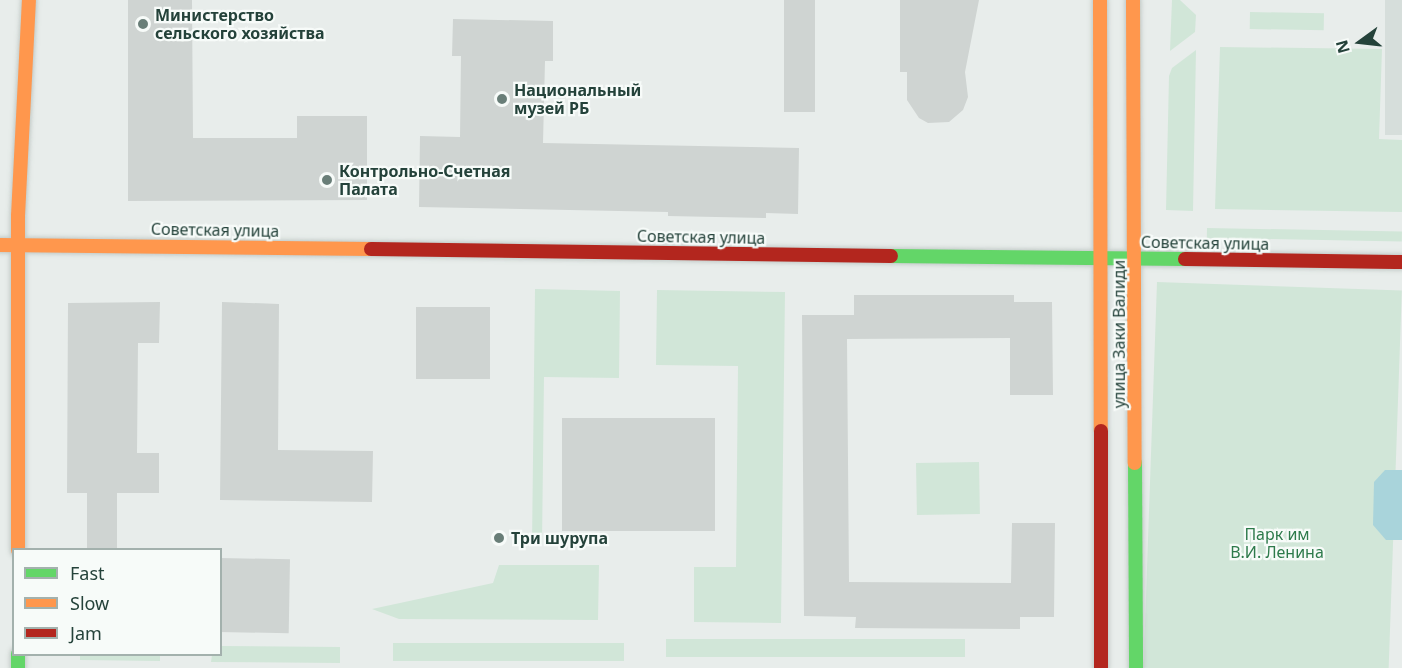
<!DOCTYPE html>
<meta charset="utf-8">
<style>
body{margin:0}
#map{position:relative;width:1402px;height:668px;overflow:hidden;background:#e8edeb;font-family:"Noto Sans",sans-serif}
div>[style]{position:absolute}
.built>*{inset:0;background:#d6dedb;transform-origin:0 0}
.green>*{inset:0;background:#d1e6d8;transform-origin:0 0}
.water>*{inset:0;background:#a9d4db}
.building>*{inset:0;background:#cfd4d2;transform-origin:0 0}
.roads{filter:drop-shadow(0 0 2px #c3cbc8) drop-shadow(0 0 2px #c3cbc8)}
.fast>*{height:14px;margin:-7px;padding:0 7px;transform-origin:7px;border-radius:7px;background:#63d668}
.slow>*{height:14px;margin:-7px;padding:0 7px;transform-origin:7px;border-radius:7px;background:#ff974d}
.jam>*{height:14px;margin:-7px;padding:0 7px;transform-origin:7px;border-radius:7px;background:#b3261e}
.dots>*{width:16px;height:16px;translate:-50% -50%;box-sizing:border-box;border:3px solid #f7fbf9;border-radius:50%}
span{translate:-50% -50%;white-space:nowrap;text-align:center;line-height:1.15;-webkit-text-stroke:4.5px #f7fbf9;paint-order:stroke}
.poi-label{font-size:16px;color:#24423a;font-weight:700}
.left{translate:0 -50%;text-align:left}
.street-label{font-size:16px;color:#24423a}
.park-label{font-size:16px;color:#2d7a4b}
.legend{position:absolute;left:12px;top:548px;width:210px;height:108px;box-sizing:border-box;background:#f7fbf9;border:2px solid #a3b1ad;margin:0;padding:8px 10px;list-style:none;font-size:18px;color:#24423a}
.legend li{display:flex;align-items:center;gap:12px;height:30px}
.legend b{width:30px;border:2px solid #a3b1ad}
.north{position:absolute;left:1330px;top:12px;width:60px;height:60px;-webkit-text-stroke:4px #f7fbf9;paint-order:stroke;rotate:255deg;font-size:16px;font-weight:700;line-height:24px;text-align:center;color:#24423a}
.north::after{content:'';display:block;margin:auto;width:21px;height:27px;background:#24423a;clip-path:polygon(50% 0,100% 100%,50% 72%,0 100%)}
</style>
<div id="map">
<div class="built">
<i style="left:1385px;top:0;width:17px;height:135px"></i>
</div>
<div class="green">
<i style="clip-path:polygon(1172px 0,1180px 0,1196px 15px,1195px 32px,1170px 51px)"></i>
<i style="left:1250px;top:12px;width:74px;height:17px;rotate:1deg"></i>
<i style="clip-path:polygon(1220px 47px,1382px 49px,1379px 139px,1402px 140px,1402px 212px,1215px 209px)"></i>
<i style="clip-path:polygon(1196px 50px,1193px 211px,1166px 210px,1169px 76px,1172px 68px)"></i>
<i style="left:1207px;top:228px;width:195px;height:10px;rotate:1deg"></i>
<i style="left:1157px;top:282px;width:245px;height:386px;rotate:2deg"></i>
<i style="clip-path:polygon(535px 289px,620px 291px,619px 378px,544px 377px,542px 544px,532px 544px)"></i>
<i style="clip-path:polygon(657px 290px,785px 292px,781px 623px,694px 622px,694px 567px,736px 567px,738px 366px,656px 365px)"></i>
<i style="left:979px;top:462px;width:52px;height:63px;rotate:89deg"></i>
<i style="clip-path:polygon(499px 565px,599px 565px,598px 620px,399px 619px,372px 609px,493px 583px)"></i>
<i style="left:666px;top:639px;width:299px;height:18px"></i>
<i style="left:393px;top:643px;width:231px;height:18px"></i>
<i style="clip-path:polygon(221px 646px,340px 647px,340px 663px,211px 662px,212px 655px,220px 654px)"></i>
<i style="clip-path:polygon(80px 655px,160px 655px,160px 661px,80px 660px)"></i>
</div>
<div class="water">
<i style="clip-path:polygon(1385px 470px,1402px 470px,1402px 540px,1386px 540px,1373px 525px,1374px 482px)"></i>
</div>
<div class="building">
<i style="clip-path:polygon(128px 0,192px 0,193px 138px,297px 138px,297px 116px,367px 116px,367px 200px,128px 201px)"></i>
<i style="left:784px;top:0;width:31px;height:112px"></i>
<i style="clip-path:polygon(900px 0,979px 0,965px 72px,968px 97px,963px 110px,949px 122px,928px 123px,919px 118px,907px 100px,907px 72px,900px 72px)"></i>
<i style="clip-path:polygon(453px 19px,553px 21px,553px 61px,545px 61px,543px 143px,799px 148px,798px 214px,766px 213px,766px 218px,668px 216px,668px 212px,419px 207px,420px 136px,460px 137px,461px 56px,452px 56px)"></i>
<i style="clip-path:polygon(854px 295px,1014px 295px,1014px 302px,1052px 302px,1053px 395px,1010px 395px,1010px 338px,847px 339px,849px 582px,1011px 583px,1012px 523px,1055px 523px,1054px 617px,1020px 617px,1020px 629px,855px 628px,856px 617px,804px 616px,802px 315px,854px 315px)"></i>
<i style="clip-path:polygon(160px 302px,159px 343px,138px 343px,137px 453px,159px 453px,159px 493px,117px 493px,117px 549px,87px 549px,87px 493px,67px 493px,68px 303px)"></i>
<i style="clip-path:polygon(222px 302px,279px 304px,278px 450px,373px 451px,372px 502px,220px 500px)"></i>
<i style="left:416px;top:307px;width:74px;height:72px"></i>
<i style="left:562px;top:418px;width:153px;height:113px"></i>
<i style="left:220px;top:558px;width:70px;height:74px;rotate:1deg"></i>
</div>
<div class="roads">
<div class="fast">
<i style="left:891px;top:256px;width:294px;rotate:0.6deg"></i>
<i style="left:1135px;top:463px;width:205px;rotate:89.7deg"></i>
<i style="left:18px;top:654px;width:14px;rotate:90deg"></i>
</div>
<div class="slow">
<i style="left:1100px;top:0;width:431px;rotate:89.9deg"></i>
<i style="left:1133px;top:0;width:463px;rotate:89.8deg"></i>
<i style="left:0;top:245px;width:371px;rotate:0.6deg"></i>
<i style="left:18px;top:550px;width:334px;rotate:-90deg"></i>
<i style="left:18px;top:216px;width:216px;rotate:-87.1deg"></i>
</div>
<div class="jam">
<i style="left:371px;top:249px;width:520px;rotate:0.77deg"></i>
<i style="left:1185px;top:259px;width:217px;rotate:0.8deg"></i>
<i style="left:1101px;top:431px;width:237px;rotate:90deg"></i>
</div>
</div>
<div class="dots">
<i style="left:143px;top:24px;background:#697e78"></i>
<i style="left:502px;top:99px;background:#697e78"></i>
<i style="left:327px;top:180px;background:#697e78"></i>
<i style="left:499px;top:538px;background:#697e78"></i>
</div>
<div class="poi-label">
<span class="left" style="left:155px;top:24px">Министерство<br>сельского хозяйства</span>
<span class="left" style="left:514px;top:99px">Национальный<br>музей РБ</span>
<span class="left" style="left:339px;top:180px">Контрольно-Счетная<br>Палата</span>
<span class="left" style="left:511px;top:538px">Три шурупа</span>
</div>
<div class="street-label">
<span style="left:215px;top:230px;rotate:1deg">Советская улица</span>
<span style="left:701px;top:237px;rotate:1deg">Советская улица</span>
<span style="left:1205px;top:243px;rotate:1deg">Советская улица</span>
<span style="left:1119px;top:334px;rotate:-90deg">улица Заки Валиди</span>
</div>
<div class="park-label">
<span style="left:1277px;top:543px">Парк им<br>В.И. Ленина</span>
</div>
<ul class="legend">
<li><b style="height:8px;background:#63d668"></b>Fast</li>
<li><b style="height:8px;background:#ff974d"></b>Slow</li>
<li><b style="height:8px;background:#b3261e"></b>Jam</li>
</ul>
<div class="north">N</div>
</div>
